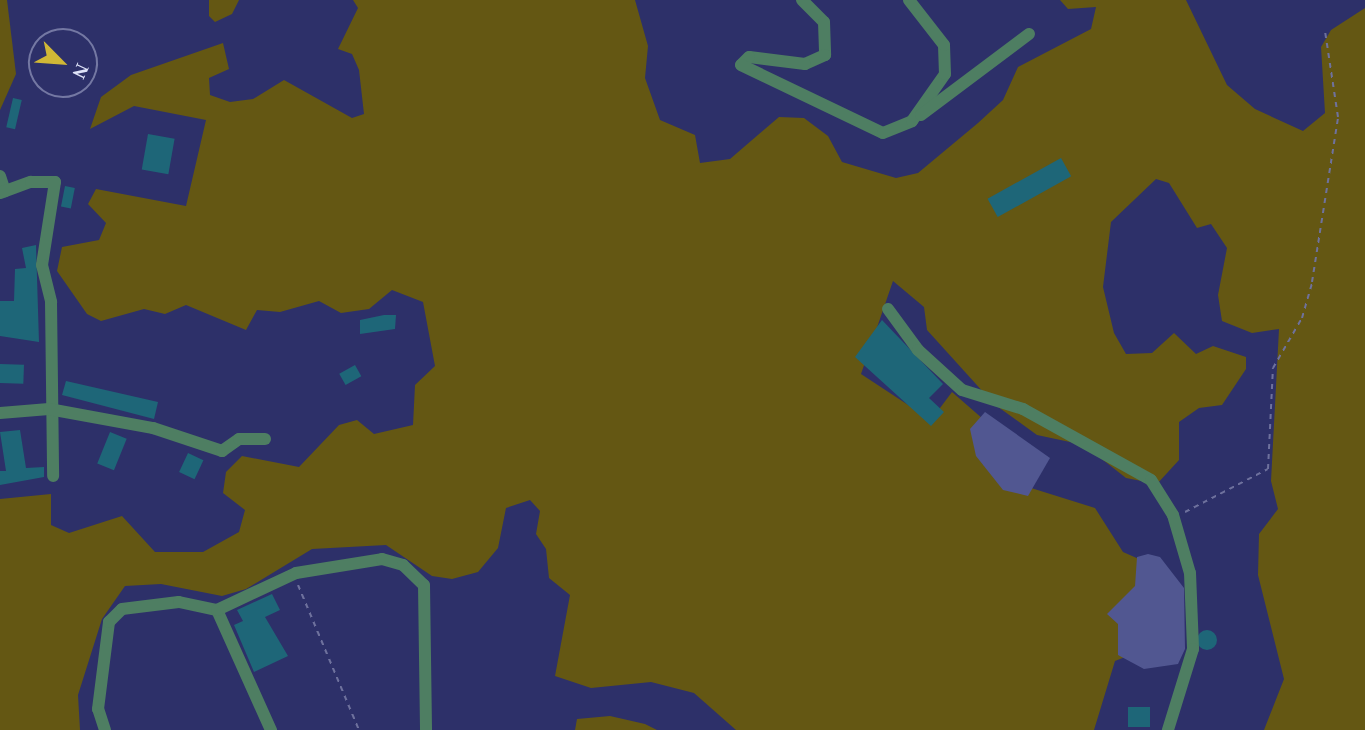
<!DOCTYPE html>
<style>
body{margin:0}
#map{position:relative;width:1365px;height:730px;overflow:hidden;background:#2d3069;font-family:Georgia,serif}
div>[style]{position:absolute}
.green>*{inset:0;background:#645713}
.water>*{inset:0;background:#515791}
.building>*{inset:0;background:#1e6678;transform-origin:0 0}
.round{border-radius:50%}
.path>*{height:2px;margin-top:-1px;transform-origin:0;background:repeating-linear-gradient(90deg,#6e719d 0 5px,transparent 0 10px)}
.street>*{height:12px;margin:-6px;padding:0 6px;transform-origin:6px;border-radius:6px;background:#4e7e62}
span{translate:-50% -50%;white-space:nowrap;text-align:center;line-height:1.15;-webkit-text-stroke:5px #2d3069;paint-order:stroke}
.north{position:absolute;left:28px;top:28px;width:70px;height:70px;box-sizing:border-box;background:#2d3069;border:2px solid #7478a3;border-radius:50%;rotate:115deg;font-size:19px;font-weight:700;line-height:28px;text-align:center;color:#dfe3f9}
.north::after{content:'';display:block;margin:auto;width:24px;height:32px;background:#d0b736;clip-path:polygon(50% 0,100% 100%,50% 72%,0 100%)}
</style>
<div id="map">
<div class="green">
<i style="clip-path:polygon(0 0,7px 0,16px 74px,0 110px)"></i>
<i style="clip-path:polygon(239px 0,232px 14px,215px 22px,209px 16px,209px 0)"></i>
<i style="clip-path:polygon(353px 0,635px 0,648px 46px,645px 78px,660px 120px,695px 135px,700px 163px,730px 159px,779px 117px,804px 118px,828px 136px,842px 162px,896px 178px,918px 173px,978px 123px,1003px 100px,1018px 67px,1091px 29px,1096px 7px,1068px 9px,1060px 0,1186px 0,1227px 85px,1255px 109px,1303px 131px,1325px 113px,1321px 47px,1331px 30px,1365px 8px,1365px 730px,1264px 730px,1284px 679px,1258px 575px,1259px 534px,1278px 509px,1271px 481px,1279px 329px,1252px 333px,1222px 321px,1218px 295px,1227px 248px,1211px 224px,1197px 228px,1169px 183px,1156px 179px,1111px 222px,1103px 287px,1114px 333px,1126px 354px,1152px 353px,1174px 333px,1196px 354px,1213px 346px,1246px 357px,1246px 369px,1222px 405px,1199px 408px,1179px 422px,1179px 460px,1157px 484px,1126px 478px,1084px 445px,1037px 435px,994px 404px,927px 330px,924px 307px,893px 281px,861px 374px,931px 420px,952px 392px,983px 419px,1015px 483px,1095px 508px,1123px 552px,1148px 563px,1125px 657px,1115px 661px,1094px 730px,736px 730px,694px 693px,651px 682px,591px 688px,555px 676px,570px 595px,549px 578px,546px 549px,536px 534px,540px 511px,530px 500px,506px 508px,498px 548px,478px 572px,452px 579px,432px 576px,386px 545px,312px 549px,246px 589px,222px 596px,161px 584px,125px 586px,102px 619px,78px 695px,80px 730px,0 730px,0 499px,51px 494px,51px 525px,69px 533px,122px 516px,155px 552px,203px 552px,239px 532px,245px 510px,223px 493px,226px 472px,242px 456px,299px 467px,339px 425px,357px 420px,374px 434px,413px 425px,415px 385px,435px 366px,423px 302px,392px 290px,369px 309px,341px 313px,319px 301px,280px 312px,257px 310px,246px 330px,186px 305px,165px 314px,144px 309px,101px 321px,87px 314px,57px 271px,62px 247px,99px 240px,106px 223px,88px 204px,96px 189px,186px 206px,206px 120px,134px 106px,90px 129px,101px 97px,131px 75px,223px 43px,229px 69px,209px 78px,210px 95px,230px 102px,253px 99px,284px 80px,352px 118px,364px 114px,359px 70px,352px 54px,338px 49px,358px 8px)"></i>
<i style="clip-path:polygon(610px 716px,645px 724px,657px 730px,575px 730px,577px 719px)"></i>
</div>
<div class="water">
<i style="clip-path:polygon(985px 412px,1050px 458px,1028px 496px,1003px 490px,976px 456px,970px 429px)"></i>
<i style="clip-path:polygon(1148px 554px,1160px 557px,1184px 588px,1185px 649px,1178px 664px,1144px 669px,1118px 655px,1118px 624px,1107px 614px,1135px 586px,1137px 557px)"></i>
</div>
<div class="building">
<i style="left:13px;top:98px;width:9px;height:30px;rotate:13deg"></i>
<i style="left:148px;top:134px;width:27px;height:36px;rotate:10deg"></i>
<i style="left:1061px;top:158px;width:21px;height:84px;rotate:61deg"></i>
<i style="left:65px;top:186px;width:10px;height:21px;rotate:11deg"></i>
<i style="clip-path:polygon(36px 245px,39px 342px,0 336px,0 301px,14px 301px,15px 269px,26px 268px,22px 248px)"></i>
<i style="clip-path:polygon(384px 315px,396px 315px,395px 329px,360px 334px,360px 320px)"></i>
<i style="clip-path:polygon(882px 320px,943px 384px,929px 398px,944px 412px,931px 426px,855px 357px)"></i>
<i style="left:0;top:364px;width:24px;height:19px;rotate:2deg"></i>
<i style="left:355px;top:365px;width:13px;height:18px;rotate:61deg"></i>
<i style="clip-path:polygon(66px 381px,158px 402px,154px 419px,62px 395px)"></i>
<i style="clip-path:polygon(20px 430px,26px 468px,44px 467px,44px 477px,0 485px,0 471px,6px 471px,0 432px)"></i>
<i style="left:110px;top:432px;width:18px;height:34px;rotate:22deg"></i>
<i style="left:188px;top:453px;width:17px;height:21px;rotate:25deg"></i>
<i style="clip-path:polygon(272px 594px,280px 610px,265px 617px,288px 656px,254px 672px,234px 625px,243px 621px,237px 610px)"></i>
<i class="round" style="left:1197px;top:630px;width:20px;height:20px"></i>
<i style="left:1150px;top:707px;width:20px;height:22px;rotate:90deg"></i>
</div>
<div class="path">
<i style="left:1185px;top:512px;width:93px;rotate:-27.4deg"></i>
<i style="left:1268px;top:469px;width:101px;rotate:-87.2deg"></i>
<i style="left:1273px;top:368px;width:58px;rotate:-59.9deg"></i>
<i style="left:1302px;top:318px;width:37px;rotate:-74deg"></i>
<i style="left:1312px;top:282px;width:167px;rotate:-81deg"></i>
<i style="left:1338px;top:117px;width:87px;rotate:-98.6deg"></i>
<i style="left:298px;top:585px;width:157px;rotate:67.2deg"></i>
</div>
<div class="street">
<i style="left:802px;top:0;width:31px;rotate:45deg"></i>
<i style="left:824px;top:22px;width:33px;rotate:88deg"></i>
<i style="left:825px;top:55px;width:22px;rotate:156deg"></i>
<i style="left:805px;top:64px;width:56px;rotate:-172.9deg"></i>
<i style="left:749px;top:57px;width:11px;rotate:135deg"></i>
<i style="left:741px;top:65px;width:157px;rotate:25.6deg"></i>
<i style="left:883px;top:133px;width:31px;rotate:-22deg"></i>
<i style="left:912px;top:121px;width:57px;rotate:-54.9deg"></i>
<i style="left:945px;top:74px;width:29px;rotate:-92deg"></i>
<i style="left:944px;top:45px;width:57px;rotate:-127.9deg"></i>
<i style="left:921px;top:115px;width:135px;rotate:-36.9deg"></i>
<i style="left:0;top:176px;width:16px;rotate:72deg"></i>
<i style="left:0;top:193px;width:33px;rotate:-20deg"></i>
<i style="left:31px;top:182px;width:24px"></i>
<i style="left:55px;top:182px;width:84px;rotate:98.9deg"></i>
<i style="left:42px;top:265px;width:38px;rotate:76deg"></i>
<i style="left:51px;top:302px;width:174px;rotate:89.3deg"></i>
<i style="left:888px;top:309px;width:51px;rotate:53.8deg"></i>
<i style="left:918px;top:350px;width:59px;rotate:42.3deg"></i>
<i style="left:962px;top:390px;width:64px;rotate:17.3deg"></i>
<i style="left:1023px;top:409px;width:146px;rotate:29deg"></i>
<i style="left:1151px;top:480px;width:41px;rotate:57.8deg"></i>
<i style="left:1173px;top:515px;width:60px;rotate:73.7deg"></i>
<i style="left:1190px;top:573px;width:76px;rotate:87.7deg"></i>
<i style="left:1193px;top:649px;width:85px;rotate:107.2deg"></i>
<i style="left:0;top:413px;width:49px;rotate:-4.7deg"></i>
<i style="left:49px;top:409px;width:106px;rotate:10.4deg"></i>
<i style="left:153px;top:428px;width:73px;rotate:18.4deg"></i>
<i style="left:222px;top:451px;width:21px;rotate:-35deg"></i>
<i style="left:239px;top:439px;width:26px"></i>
<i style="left:217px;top:610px;width:132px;rotate:65.8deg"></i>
<i style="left:105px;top:730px;width:22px;rotate:-108deg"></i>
<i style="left:98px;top:709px;width:88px;rotate:-82.8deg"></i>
<i style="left:109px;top:622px;width:18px;rotate:-45deg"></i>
<i style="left:122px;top:609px;width:57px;rotate:-7deg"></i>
<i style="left:179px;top:602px;width:39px;rotate:12deg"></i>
<i style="left:217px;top:610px;width:87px;rotate:-25.1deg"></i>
<i style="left:296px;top:573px;width:87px;rotate:-9.2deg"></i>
<i style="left:382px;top:559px;width:22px;rotate:16deg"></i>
<i style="left:403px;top:565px;width:29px;rotate:44deg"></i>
<i style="left:424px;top:585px;width:145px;rotate:89.2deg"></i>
</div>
<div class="north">N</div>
</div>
